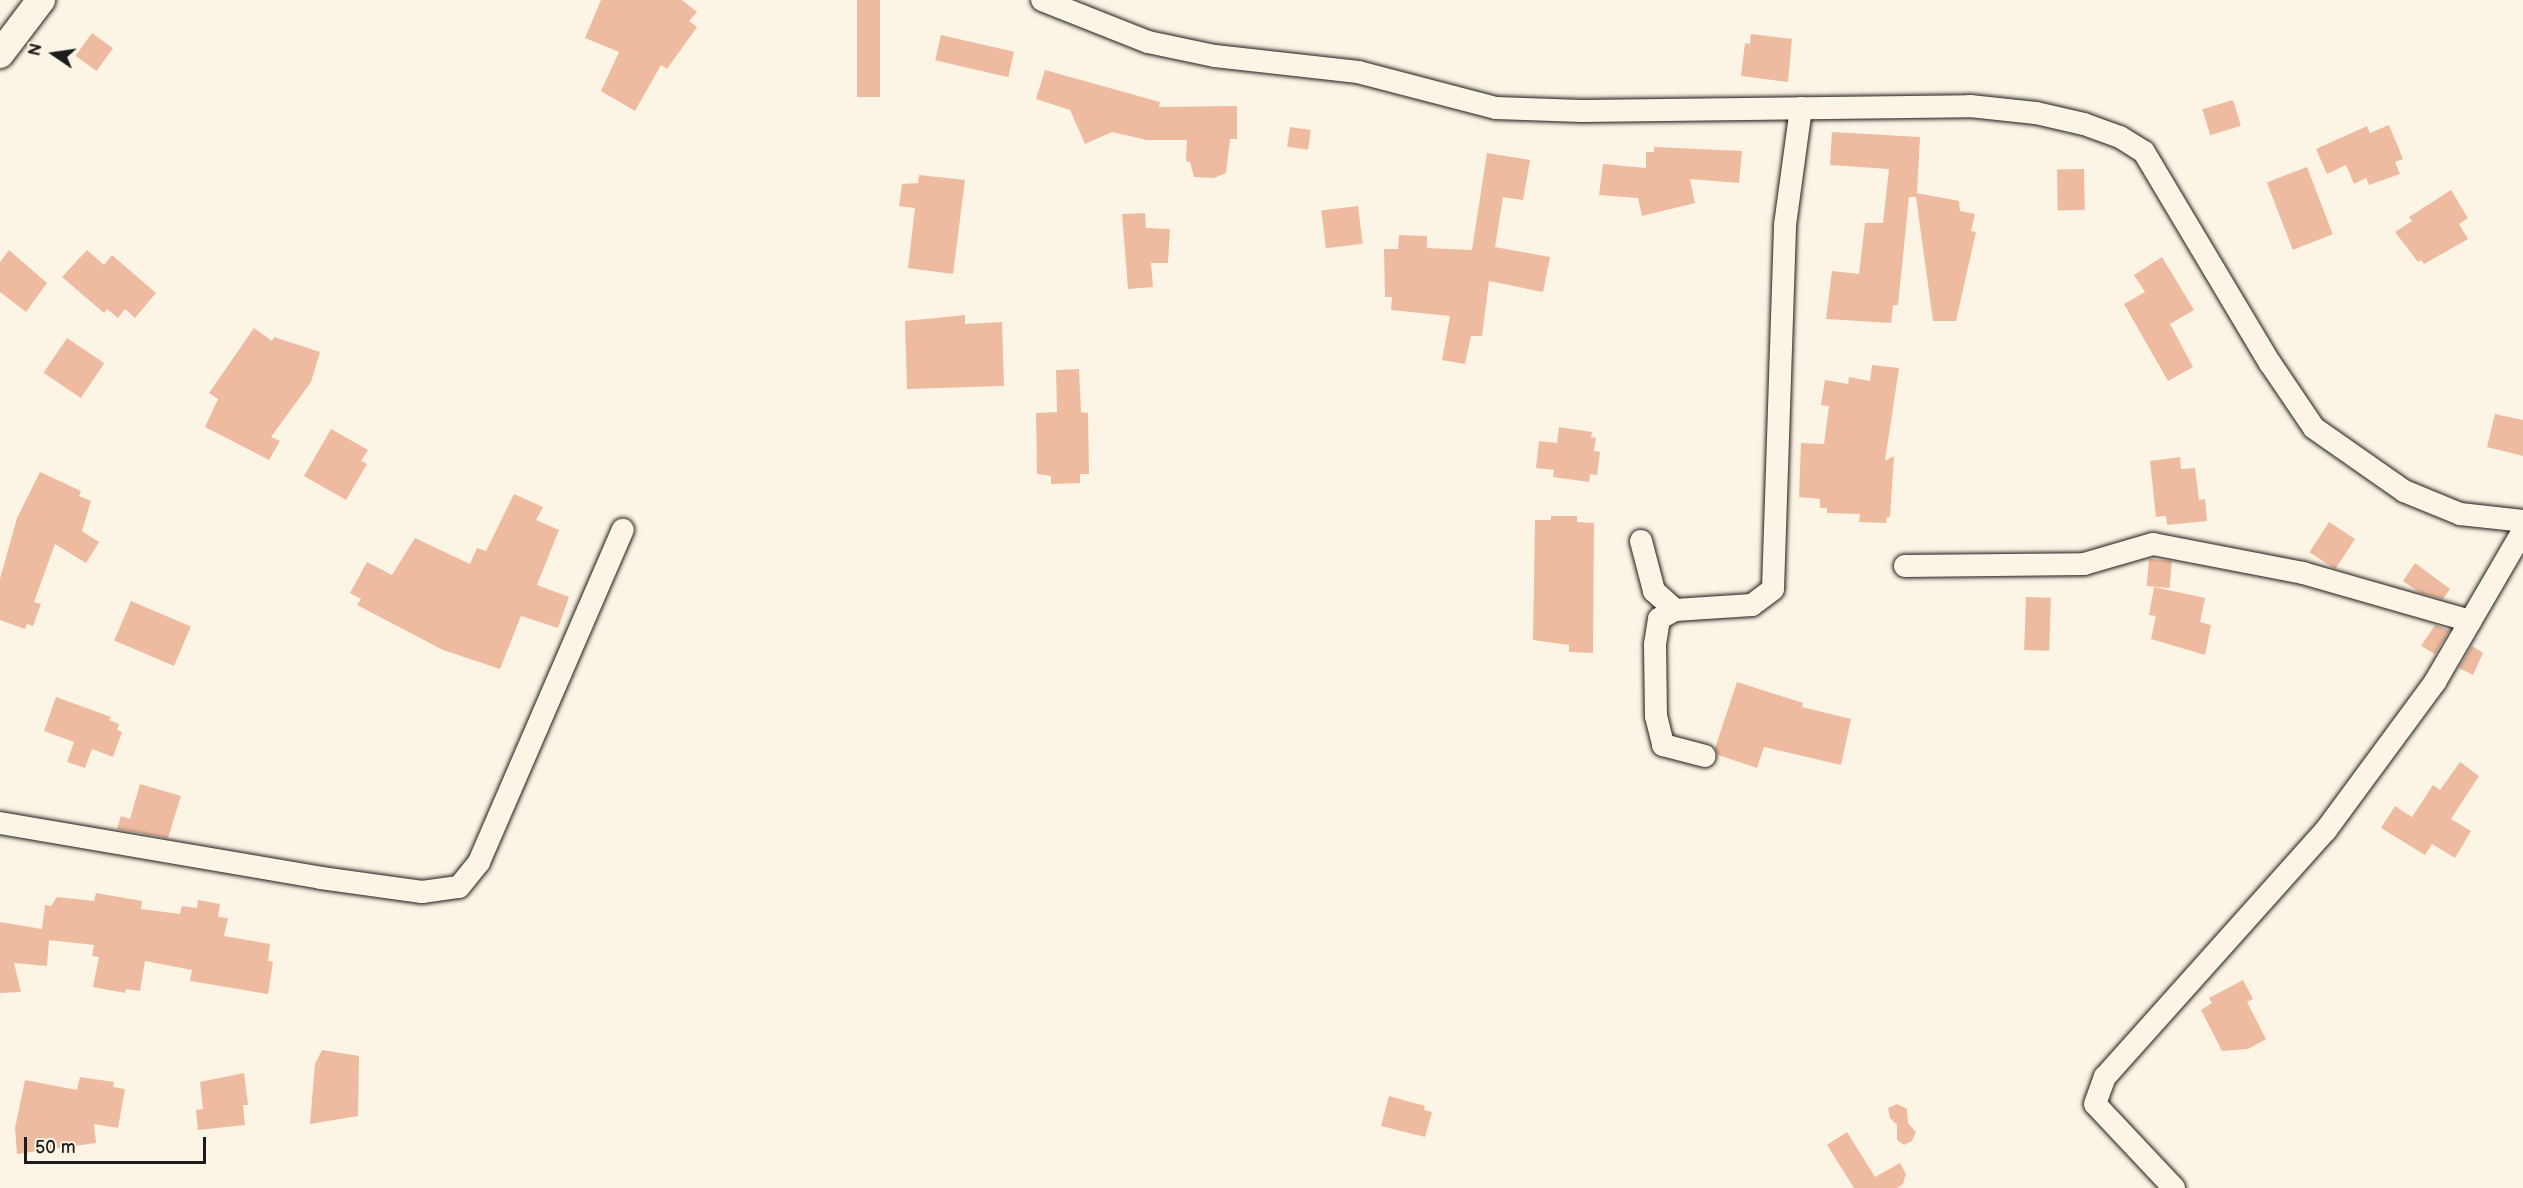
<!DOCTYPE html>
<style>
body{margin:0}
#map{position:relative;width:2523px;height:1188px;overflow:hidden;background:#fcf5e5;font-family:"Balsamiq Sans",sans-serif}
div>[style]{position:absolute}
.building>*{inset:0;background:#efbba0;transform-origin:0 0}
.roads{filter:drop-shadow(0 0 2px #1c1c1c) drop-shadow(0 0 2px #1c1c1c)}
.minor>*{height:22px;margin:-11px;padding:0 11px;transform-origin:11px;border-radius:11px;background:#fcf5e5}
.tertiary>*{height:28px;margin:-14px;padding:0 14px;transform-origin:14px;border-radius:14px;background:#fcf5e5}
span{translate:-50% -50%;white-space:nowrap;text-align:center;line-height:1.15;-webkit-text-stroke:5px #fcf5e5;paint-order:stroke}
.north{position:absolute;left:24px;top:24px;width:60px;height:60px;-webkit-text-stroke:4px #fcf5e5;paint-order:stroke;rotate:283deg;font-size:16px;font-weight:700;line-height:24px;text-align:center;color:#1c1c1c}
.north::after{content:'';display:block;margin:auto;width:21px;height:27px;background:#1c1c1c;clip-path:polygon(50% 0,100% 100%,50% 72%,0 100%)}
.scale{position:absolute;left:24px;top:1137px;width:182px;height:27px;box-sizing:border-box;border:3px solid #1c1c1c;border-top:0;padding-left:8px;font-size:18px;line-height:21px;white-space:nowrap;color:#1c1c1c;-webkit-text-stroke:4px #fcf5e5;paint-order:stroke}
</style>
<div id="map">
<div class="building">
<i style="clip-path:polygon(601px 0,682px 0,697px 12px,689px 21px,697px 27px,667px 69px,661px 65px,635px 111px,601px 91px,619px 52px,585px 38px)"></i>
<i style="left:857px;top:0;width:23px;height:97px"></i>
<i style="left:92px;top:33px;width:26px;height:28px;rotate:36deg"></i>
<i style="clip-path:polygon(1751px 34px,1792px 39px,1788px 82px,1741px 76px,1745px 43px,1750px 44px)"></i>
<i style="left:941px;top:35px;width:75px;height:26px;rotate:13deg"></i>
<i style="clip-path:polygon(1045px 70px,1160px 102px,1159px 107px,1237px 106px,1237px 139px,1230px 139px,1226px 173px,1214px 178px,1194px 177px,1190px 162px,1186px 161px,1187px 140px,1147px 140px,1112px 132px,1085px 144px,1070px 110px,1036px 99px)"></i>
<i style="left:2233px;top:100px;width:27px;height:32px;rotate:73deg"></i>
<i style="clip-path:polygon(2389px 125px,2403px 159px,2395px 162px,2400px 174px,2369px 185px,2366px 178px,2354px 184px,2346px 165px,2327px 174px,2316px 149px,2367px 126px,2370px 133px)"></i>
<i style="left:1290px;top:127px;width:21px;height:20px;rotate:8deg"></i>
<i style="clip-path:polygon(1832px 132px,1920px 137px,1917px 193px,1959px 201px,1960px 211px,1975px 214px,1971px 231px,1976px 232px,1956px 321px,1933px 321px,1916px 197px,1909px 197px,1898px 305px,1893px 305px,1891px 323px,1826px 319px,1832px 271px,1859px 274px,1865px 223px,1883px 223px,1889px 169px,1830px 165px)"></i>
<i style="clip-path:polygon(1654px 147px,1742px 151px,1739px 183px,1690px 179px,1695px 203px,1642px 216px,1638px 198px,1599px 195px,1603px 164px,1646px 168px,1646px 152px,1654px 152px)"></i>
<i style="clip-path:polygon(1487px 153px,1530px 160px,1523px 200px,1503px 197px,1495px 247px,1550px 257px,1543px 292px,1489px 281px,1482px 336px,1471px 336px,1465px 364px,1442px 360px,1450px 316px,1391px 310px,1392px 297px,1385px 297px,1384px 249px,1398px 249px,1399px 235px,1427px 236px,1427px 248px,1472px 250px)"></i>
<i style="left:2307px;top:167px;width:72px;height:43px;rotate:69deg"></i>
<i style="left:2084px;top:169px;width:41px;height:27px;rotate:89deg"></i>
<i style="clip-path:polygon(919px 175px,965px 180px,953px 274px,908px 268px,915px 208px,899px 206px,902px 184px,918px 183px)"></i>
<i style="clip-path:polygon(2451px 190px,2468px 218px,2459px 224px,2468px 239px,2424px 264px,2421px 260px,2418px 262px,2395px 232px,2412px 221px,2409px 217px)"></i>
<i style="left:1358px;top:206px;width:38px;height:37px;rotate:83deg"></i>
<i style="clip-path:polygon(1145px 213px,1146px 228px,1170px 229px,1168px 263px,1151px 263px,1153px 287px,1128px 289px,1122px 214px)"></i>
<i style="clip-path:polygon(9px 250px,47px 283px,26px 312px,0 292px,0 262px)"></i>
<i style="clip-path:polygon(87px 250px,104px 265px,112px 255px,156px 293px,135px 318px,125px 309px,118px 318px,107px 309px,104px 313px,62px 277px)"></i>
<i style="clip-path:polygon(2162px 257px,2194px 310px,2170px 324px,2193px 367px,2168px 381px,2124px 304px,2145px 292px,2134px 275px)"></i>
<i style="clip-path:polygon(965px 315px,965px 324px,1002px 322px,1004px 386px,907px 389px,905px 321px)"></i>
<i style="clip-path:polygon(254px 328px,272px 341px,274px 337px,320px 352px,311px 382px,271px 437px,280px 441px,269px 460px,205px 427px,218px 399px,209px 393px)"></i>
<i style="left:67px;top:338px;width:45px;height:42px;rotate:34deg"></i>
<i style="clip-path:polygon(1872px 365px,1899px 368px,1885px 461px,1894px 456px,1890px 517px,1887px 517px,1886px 523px,1859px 522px,1860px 514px,1827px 513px,1827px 508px,1820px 508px,1820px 499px,1799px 497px,1801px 443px,1824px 444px,1829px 406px,1821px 405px,1825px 380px,1848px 384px,1849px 377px,1870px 381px)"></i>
<i style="clip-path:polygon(1079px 369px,1081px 412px,1088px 413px,1089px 474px,1080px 474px,1080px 483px,1051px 484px,1051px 476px,1037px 474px,1036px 413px,1057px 412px,1056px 370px)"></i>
<i style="clip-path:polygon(2495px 414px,2523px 420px,2523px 456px,2487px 447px)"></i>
<i style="clip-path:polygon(1559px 427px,1592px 432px,1591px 437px,1596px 438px,1594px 451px,1600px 452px,1597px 475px,1590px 474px,1589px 482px,1553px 477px,1554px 470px,1536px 468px,1539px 441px,1557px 443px)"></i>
<i style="clip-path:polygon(331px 429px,368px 450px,361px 461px,367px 464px,346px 500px,304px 476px)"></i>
<i style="clip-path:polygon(2180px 457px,2181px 469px,2195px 468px,2199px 500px,2205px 499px,2207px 521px,2167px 525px,2166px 516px,2156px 517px,2150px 461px)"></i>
<i style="clip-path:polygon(40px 472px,81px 491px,79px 496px,91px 501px,82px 531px,99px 542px,86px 563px,55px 544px,34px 602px,41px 604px,33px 626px,27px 624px,25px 629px,0 620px,0 579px,17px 518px)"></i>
<i style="clip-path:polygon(514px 494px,543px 507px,536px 520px,559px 530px,537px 585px,569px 597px,558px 628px,521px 616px,500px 669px,443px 650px,357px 605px,361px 599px,350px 593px,367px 562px,392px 575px,415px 538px,470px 564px,477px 548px,486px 551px)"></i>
<i style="clip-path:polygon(1551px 516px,1577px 516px,1577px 522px,1594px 523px,1593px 653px,1569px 652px,1569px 645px,1533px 640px,1535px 520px,1551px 520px)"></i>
<i style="left:2329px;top:522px;width:31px;height:36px;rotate:33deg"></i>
<i style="left:2149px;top:559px;width:23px;height:27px;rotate:5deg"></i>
<i style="clip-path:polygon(2415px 563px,2450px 589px,2443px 599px,2420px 593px,2403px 581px)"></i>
<i style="clip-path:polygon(2154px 587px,2205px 598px,2200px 622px,2211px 625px,2205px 655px,2151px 639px,2156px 616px,2149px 615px)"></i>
<i style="left:2026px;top:597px;width:25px;height:53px;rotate:2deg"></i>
<i style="left:131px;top:601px;width:65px;height:43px;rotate:23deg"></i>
<i style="clip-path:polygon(2435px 625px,2449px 631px,2435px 654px,2421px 646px)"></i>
<i style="clip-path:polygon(2472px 646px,2483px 653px,2473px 675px,2459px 668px)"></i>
<i style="clip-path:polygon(1737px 682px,1803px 703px,1802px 707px,1851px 719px,1841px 765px,1764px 747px,1757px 768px,1718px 755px,1715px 748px)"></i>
<i style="clip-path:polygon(56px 697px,111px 717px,109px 720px,119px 724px,117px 730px,122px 732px,113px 757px,92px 749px,85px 768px,67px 762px,74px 742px,44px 731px)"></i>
<i style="clip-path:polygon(2460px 762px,2479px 776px,2451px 819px,2471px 831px,2455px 858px,2432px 844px,2425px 855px,2381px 828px,2395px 806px,2412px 817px,2433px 785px,2440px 790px)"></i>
<i style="clip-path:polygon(140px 784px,181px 796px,168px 838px,117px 829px,121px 816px,130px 819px)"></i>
<i style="clip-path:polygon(96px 893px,142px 901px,141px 909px,180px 914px,182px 906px,197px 908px,198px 900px,220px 904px,218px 917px,228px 918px,224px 936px,270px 944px,268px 961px,273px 962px,268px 994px,190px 981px,192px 970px,145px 961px,140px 991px,126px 989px,125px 993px,93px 987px,99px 957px,92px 956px,94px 945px,49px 940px,47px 966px,14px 963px,21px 992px,0 993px,0 922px,42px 929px,45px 905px,51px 906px,57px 897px,94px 901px)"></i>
<i style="clip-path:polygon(2243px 980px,2253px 999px,2247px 1002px,2266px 1039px,2248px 1049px,2222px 1051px,2201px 1010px,2212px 1003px,2209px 998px)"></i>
<i style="clip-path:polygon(322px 1050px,359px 1056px,358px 1116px,310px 1124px,315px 1064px)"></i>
<i style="clip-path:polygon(244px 1073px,248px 1105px,243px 1105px,245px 1125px,198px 1130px,196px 1110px,203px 1109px,200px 1082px)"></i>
<i style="clip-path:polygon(80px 1077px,114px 1082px,113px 1087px,125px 1089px,118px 1128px,94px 1124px,96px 1143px,17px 1154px,15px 1128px,25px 1080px,77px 1090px)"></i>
<i style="clip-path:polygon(1389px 1096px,1425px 1106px,1424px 1110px,1432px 1112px,1425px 1137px,1381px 1126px)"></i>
<i style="clip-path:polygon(1897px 1104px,1907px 1109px,1908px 1123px,1916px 1132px,1912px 1141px,1904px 1145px,1897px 1140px,1897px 1125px,1890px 1118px,1888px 1108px)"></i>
<i style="clip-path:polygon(1847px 1132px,1875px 1177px,1900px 1163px,1906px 1174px,1903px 1184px,1897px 1188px,1854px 1188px,1827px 1145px)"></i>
</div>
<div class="roads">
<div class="minor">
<i style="left:1042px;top:0;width:114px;rotate:21.6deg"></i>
<i style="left:1148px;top:42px;width:68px;rotate:11.8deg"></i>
<i style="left:1215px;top:56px;width:144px;rotate:6.4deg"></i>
<i style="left:1358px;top:72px;width:143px;rotate:14.6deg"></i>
<i style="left:1496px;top:108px;width:86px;rotate:2deg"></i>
<i style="left:1582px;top:111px;width:388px;rotate:-0.7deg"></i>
<i style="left:1970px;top:106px;width:66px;rotate:6.1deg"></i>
<i style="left:2036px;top:113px;width:49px;rotate:12.9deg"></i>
<i style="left:2084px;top:124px;width:38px;rotate:20deg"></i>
<i style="left:2120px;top:137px;width:28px;rotate:32deg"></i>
<i style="left:2144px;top:152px;width:246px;rotate:59.2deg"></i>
<i style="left:2270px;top:363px;width:78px;rotate:55.9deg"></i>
<i style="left:2314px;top:428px;width:110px;rotate:35deg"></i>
<i style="left:2404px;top:491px;width:61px;rotate:22.3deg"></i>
<i style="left:2460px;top:514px;width:63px;rotate:6.3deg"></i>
<i style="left:1641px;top:541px;width:52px;rotate:75.4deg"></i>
<i style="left:1654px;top:591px;width:28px;rotate:42deg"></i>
<i style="left:1675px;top:610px;width:77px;rotate:-3.7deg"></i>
<i style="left:1752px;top:605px;width:26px;rotate:-37deg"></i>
<i style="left:1773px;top:589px;width:364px;rotate:-88.1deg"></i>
<i style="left:1785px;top:225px;width:118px;rotate:-82.2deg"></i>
<i style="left:1905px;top:566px;width:179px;rotate:-0.6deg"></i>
<i style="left:2084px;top:564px;width:72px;rotate:-16.2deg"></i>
<i style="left:2153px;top:544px;width:153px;rotate:10.9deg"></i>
<i style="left:2303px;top:573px;width:174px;rotate:16deg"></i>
<i style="left:1675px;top:610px;width:18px;rotate:151deg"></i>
<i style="left:1659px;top:619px;width:26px;rotate:99deg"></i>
<i style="left:1655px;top:645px;width:71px;rotate:89.2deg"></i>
<i style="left:1656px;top:716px;width:30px;rotate:76deg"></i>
<i style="left:1663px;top:745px;width:43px;rotate:14.7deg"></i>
<i style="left:0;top:823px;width:326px;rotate:9.7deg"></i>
<i style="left:321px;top:878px;width:102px;rotate:7.9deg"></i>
<i style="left:422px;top:892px;width:37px;rotate:-8deg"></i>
<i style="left:459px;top:887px;width:32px;rotate:-51deg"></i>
<i style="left:479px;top:862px;width:362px;rotate:-66.6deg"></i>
<i style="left:2174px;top:1188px;width:115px;rotate:-133.2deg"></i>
<i style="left:2095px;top:1104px;width:29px;rotate:-70deg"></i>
<i style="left:2105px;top:1077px;width:331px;rotate:-48.2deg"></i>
<i style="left:2326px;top:830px;width:184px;rotate:-53.6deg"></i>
<i style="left:2435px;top:682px;width:175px;rotate:-59.8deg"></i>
</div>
<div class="tertiary">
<i style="left:0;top:54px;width:68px;rotate:-52.8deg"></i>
</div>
</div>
<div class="north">N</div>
<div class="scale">50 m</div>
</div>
